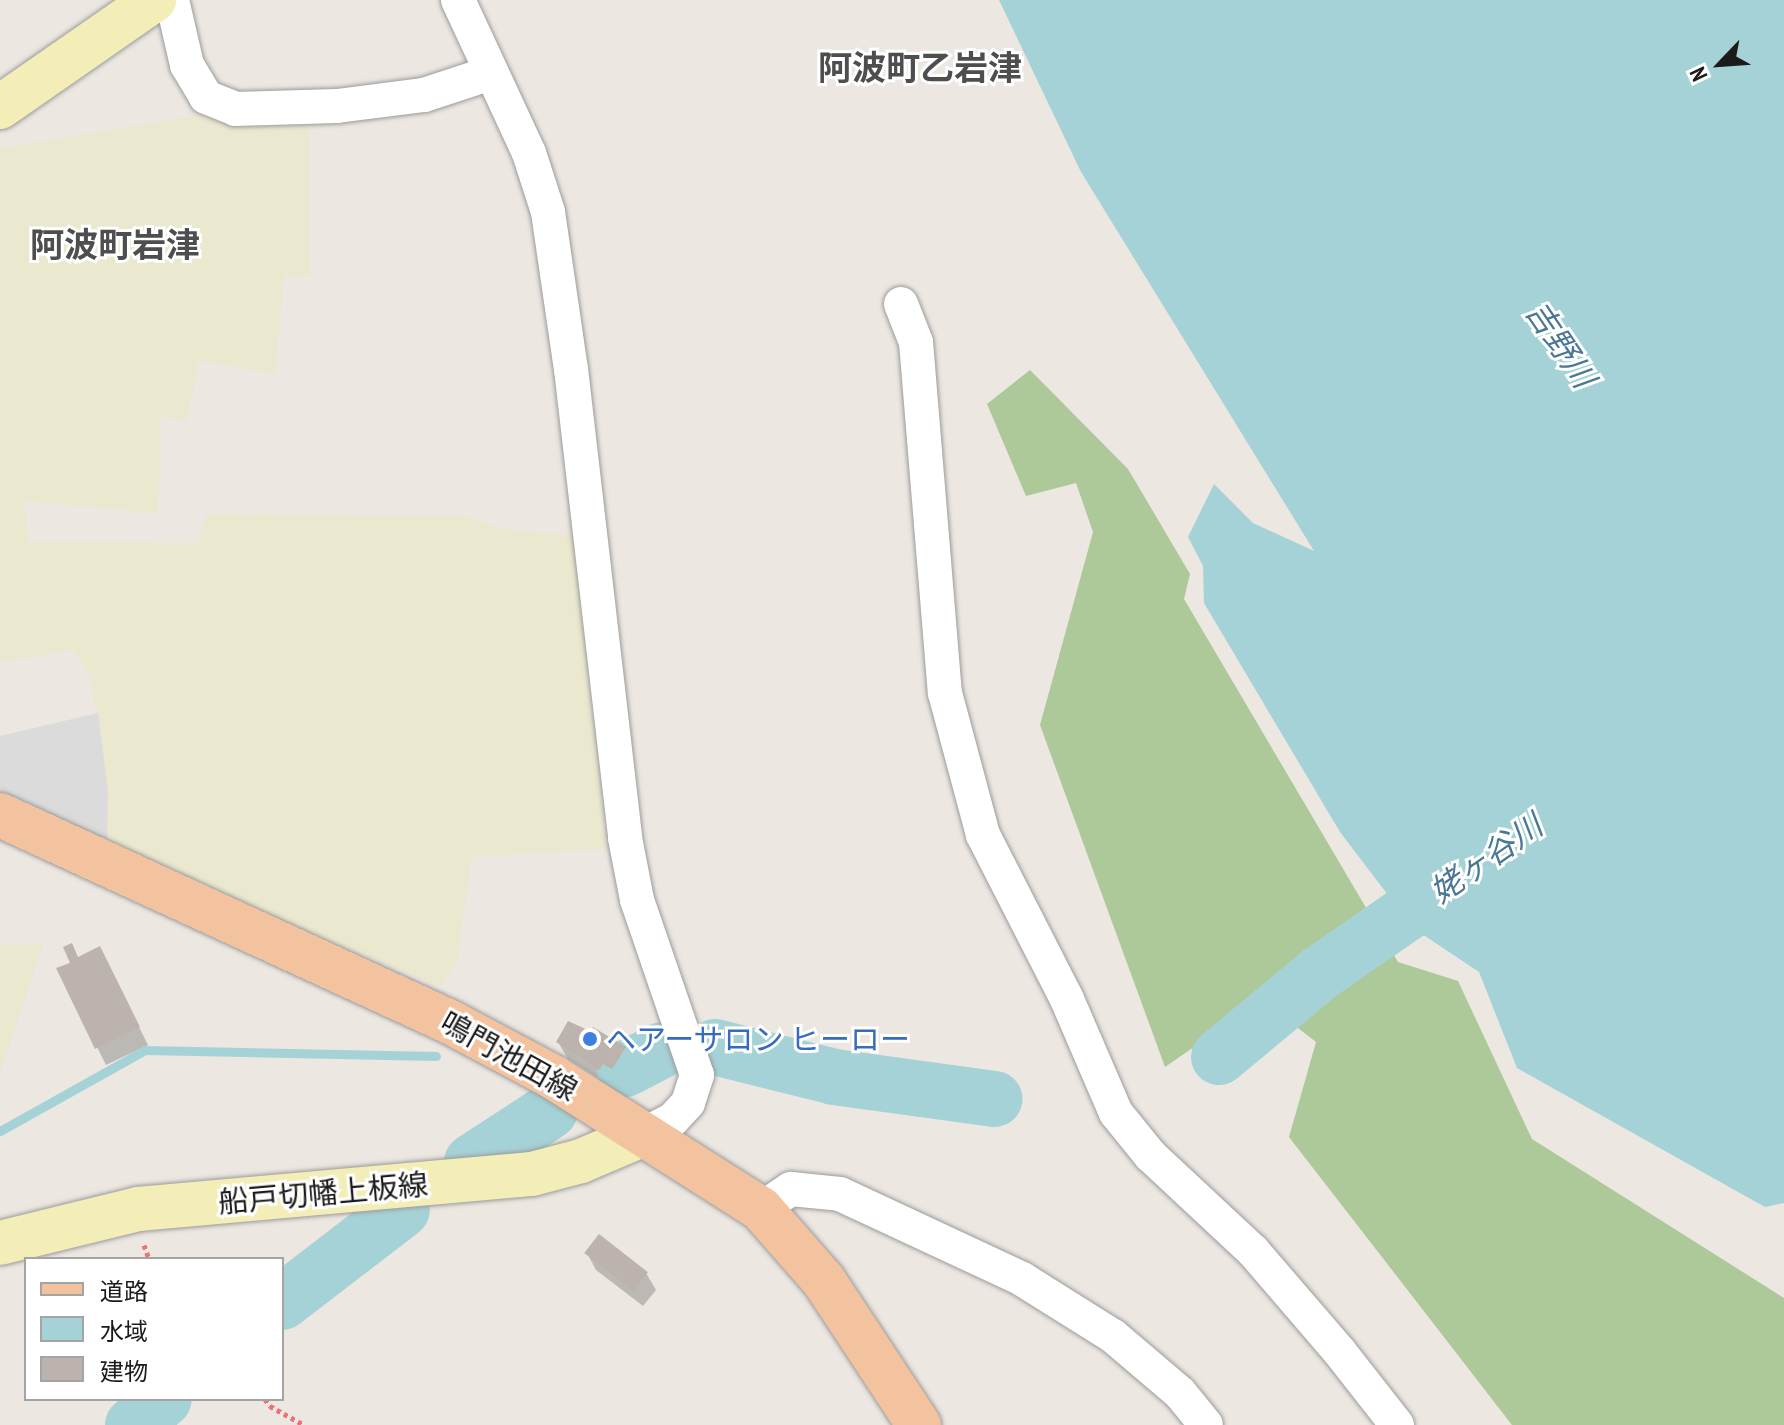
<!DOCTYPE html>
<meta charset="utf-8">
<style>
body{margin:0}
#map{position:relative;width:1784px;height:1425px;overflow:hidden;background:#ece7e1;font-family:"PT Sans Narrow","Noto Sans JP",sans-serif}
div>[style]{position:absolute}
.farmland>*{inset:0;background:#eae8ce}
.forest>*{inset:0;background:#adc899}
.parking>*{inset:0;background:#dbdbdb}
.water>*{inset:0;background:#a5d2d6}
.shadow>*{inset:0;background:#0003}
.stream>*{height:9px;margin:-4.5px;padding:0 4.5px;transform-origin:4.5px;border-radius:4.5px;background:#a5d2d6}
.river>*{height:56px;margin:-28px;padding:0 28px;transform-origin:28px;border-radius:28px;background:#a5d2d6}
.building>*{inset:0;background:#bcb2ae;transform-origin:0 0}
.path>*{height:5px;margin-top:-2.5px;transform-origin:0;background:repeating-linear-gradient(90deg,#ed7175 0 4px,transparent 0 8px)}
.roads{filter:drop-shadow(0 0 2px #9c9c9c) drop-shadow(0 0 2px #9c9c9c)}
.minor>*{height:34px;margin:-17px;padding:0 17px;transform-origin:17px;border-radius:17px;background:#fff}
.secondary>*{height:44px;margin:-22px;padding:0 22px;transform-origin:22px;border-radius:22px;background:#f3eeb8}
.primary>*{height:44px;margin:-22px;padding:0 22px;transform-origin:22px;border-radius:22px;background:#f3c39f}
.dots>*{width:22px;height:22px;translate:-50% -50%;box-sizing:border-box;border:4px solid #fff;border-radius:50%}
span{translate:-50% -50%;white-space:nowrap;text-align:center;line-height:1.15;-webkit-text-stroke:6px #fff;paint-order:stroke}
.shop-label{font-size:30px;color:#366cbe}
.left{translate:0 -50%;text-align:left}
.street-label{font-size:30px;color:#1b1b1b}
.water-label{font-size:32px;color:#4a7894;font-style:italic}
.quarter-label{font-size:34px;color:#4e4e4e;font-weight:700}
.legend{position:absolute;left:24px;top:1257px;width:260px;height:144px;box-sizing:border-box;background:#fff;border:2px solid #a4a4a4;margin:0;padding:10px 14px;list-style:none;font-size:24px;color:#1b1b1b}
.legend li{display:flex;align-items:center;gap:16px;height:40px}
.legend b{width:40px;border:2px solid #a4a4a4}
.north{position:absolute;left:1680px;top:24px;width:80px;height:80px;-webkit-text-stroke:6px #fff;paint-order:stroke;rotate:245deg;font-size:22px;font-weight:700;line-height:32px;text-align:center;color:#1b1b1b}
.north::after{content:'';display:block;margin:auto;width:28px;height:36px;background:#1b1b1b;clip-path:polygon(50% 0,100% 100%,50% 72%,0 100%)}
</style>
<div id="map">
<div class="farmland">
<i style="clip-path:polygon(205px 114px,309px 118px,310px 276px,284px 276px,275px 374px,199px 361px,187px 421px,161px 417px,158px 513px,24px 501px,28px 542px,198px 543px,207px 514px,467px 516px,503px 529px,573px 536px,606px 849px,472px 857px,457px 960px,441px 987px,107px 849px,108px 791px,90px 677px,73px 650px,0 662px,0 148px)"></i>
<i style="clip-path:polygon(0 943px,43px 944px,0 1073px)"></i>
</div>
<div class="forest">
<i style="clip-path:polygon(1030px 370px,1128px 469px,1190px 574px,1184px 599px,1398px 962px,1458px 981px,1532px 1139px,1784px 1298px,1784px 1425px,1512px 1425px,1289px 1137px,1316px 1042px,1262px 1000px,1165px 1067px,1040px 725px,1093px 532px,1076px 483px,1026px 496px,987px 404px)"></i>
</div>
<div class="parking">
<i style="clip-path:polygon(98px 713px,108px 791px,107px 849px,0 798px,0 736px)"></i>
</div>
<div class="water">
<i style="clip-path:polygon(999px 0,1784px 0,1784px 1203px,1765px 1207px,1517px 1068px,1479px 972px,1413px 928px,1340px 832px,1204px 603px,1203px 566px,1188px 537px,1214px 484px,1253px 523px,1314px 551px,1081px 172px)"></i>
</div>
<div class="shadow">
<i style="clip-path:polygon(78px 959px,108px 965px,148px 1045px,106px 1065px,58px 969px)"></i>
<i style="clip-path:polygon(558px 1042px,625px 1049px,635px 1065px,622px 1084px,612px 1080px,609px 1085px,568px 1059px)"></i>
<i style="clip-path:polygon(587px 1253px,646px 1273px,656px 1290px,643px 1306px,596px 1270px)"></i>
</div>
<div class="stream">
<i style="left:531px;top:1110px;width:12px;rotate:31deg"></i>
<i style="left:0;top:1131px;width:166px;rotate:-29.2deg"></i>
<i style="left:145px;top:1050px;width:291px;rotate:1.2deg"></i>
</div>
<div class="river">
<i style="left:715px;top:1047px;width:123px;rotate:14.1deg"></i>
<i style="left:834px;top:1077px;width:162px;rotate:7.8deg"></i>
<i style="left:1219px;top:1057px;width:131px;rotate:-39.7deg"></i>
<i style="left:1320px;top:973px;width:180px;rotate:-34.6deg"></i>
<i style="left:625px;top:1069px;width:42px;rotate:-27.2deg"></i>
<i style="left:472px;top:1162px;width:93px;rotate:-33.2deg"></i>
<i style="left:282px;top:1302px;width:151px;rotate:-37.5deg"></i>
<i style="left:133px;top:1425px;width:40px;rotate:-40deg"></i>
</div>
<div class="building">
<i style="clip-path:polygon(72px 943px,78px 957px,100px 946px,140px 1027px,95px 1049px,56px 968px,70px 963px,63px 947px)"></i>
<i style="clip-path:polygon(568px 1021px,590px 1031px,593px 1027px,626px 1047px,612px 1069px,603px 1064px,599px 1070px,556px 1042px)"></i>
<i style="left:599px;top:1234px;width:62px;height:24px;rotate:38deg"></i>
</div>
<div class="path">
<i style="left:144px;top:1245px;width:15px;rotate:70deg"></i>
<i style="left:265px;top:1399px;width:9px;rotate:54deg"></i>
<i style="left:270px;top:1406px;width:39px;rotate:29deg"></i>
</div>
<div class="roads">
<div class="minor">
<i style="left:172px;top:0;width:67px;rotate:77deg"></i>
<i style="left:187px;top:65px;width:37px;rotate:59deg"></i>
<i style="left:206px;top:97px;width:31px;rotate:22deg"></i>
<i style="left:235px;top:109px;width:102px;rotate:-1.7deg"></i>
<i style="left:337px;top:106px;width:88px;rotate:-7.2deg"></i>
<i style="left:424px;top:95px;width:71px;rotate:-18.2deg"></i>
<i style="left:458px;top:0;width:169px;rotate:65.1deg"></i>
<i style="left:529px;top:153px;width:62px;rotate:72.1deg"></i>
<i style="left:548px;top:212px;width:159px;rotate:81.7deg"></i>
<i style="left:571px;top:369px;width:472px;rotate:83.4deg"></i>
<i style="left:625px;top:838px;width:63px;rotate:79deg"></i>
<i style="left:637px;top:900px;width:185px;rotate:71.1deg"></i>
<i style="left:697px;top:1075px;width:29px;rotate:108deg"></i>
<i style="left:688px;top:1103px;width:23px;rotate:133deg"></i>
<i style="left:672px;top:1120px;width:34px;rotate:153deg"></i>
<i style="left:901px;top:304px;width:41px;rotate:68.5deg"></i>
<i style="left:916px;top:342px;width:352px;rotate:85.3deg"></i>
<i style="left:945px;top:693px;width:147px;rotate:75deg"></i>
<i style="left:983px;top:835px;width:182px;rotate:62.9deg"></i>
<i style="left:1066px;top:997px;width:126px;rotate:66.7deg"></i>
<i style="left:1116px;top:1113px;width:55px;rotate:50.9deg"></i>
<i style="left:1151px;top:1156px;width:139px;rotate:43deg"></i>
<i style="left:1253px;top:1251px;width:132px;rotate:49.3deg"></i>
<i style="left:1339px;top:1351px;width:94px;rotate:51.9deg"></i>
<i style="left:761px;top:1209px;width:36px;rotate:-34deg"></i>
<i style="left:791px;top:1189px;width:49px;rotate:5.8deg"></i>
<i style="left:840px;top:1194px;width:201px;rotate:25deg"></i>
<i style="left:1022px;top:1279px;width:107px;rotate:32.1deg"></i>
<i style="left:1113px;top:1336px;width:88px;rotate:40.4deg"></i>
<i style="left:1180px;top:1393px;width:41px;rotate:50.9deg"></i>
</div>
<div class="secondary">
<i style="left:0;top:107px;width:188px;rotate:-34.8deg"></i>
<i style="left:0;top:1243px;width:142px;rotate:-13.8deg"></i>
<i style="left:138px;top:1209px;width:396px;rotate:-5.1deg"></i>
<i style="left:532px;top:1174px;width:51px;rotate:-14.9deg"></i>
<i style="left:581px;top:1161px;width:66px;rotate:-23.1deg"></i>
</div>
<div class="primary">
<i style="left:0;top:815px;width:498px;rotate:24.7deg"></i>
<i style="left:452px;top:1023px;width:115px;rotate:28.1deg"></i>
<i style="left:553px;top:1077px;width:246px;rotate:32.4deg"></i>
<i style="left:761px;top:1209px;width:96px;rotate:48.8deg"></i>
<i style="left:824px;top:1281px;width:173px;rotate:56.6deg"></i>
</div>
</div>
<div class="dots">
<i style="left:590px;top:1039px;background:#3f7fe0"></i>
</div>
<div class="shop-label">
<span class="left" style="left:606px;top:1039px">ヘアーサロン ヒーロー</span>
</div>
<div class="street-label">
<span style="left:509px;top:1056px;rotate:29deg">鳴門池田線</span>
<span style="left:323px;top:1193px;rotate:-5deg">船戸切幡上板線</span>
</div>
<div class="water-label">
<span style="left:1561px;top:344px;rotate:56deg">吉野川</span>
<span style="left:1486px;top:858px;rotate:-35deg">姥ヶ谷川</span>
</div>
<div class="quarter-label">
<span style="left:920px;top:68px">阿波町乙岩津</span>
<span style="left:115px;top:245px">阿波町岩津</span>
</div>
<ul class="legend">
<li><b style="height:10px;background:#f3c39f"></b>道路</li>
<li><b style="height:22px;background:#a5d2d6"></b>水域</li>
<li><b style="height:22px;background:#bcb2ae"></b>建物</li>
</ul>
<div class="north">N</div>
</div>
